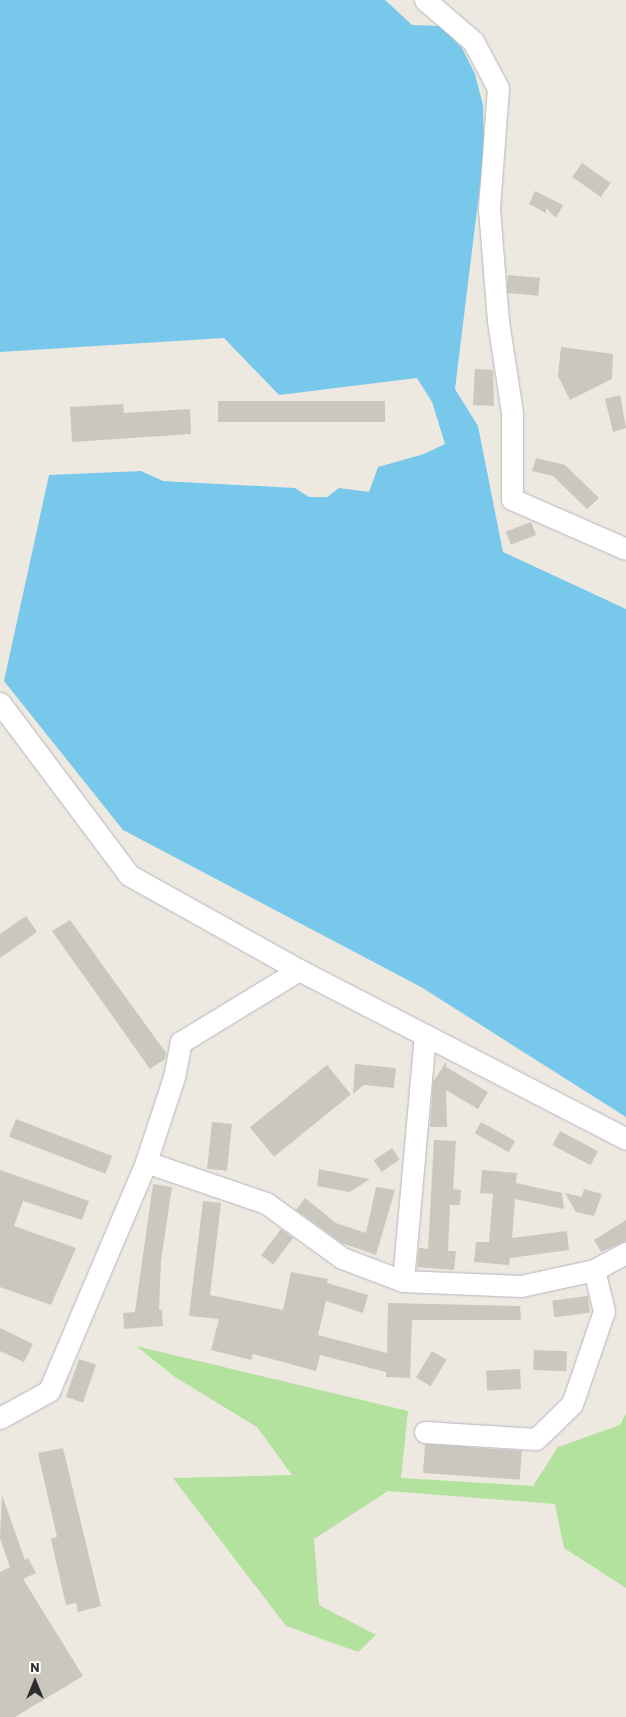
<!DOCTYPE html>
<style>
body{margin:0}
#map{position:relative;width:626px;height:1717px;overflow:hidden;background:#eee9e0;font-family:Barlow,sans-serif}
div>[style]{position:absolute}
.green>*{inset:0;background:#b3e29f}
.water>*{inset:0;background:#78c8ec}
.building>*{inset:0;background:#cac7be;transform-origin:0 0}
.roads{filter:drop-shadow(0 0 1px #b4b6c0) drop-shadow(0 0 1px #b4b6c0)}
.minor>*{height:21px;margin:-10.5px;padding:0 10.5px;transform-origin:10.5px;border-radius:10.5px;background:#fff}
span{translate:-50% -50%;white-space:nowrap;text-align:center;line-height:1.15;-webkit-text-stroke:5px #fff;paint-order:stroke}
.north{position:absolute;left:10px;top:1657px;width:50px;height:50px;-webkit-text-stroke:4px #fff;paint-order:stroke;rotate:0deg;font-size:14px;font-weight:700;line-height:20px;text-align:center;color:#2d2d2d}
.north::after{content:'';display:block;margin:auto;width:18px;height:22px;background:#2d2d2d;clip-path:polygon(50% 0,100% 100%,50% 72%,0 100%)}
</style>
<div id="map">
<div class="green">
<i style="clip-path:polygon(136px 1346px,408px 1411px,401px 1478px,533px 1486px,558px 1447px,620px 1425px,626px 1413px,626px 1588px,564px 1548px,555px 1504px,388px 1491px,314px 1539px,319px 1605px,376px 1635px,358px 1652px,286px 1626px,173px 1478px,292px 1475px,257px 1427px,175px 1377px)"></i>
</div>
<div class="water">
<i style="clip-path:polygon(0 0,385px 0,412px 25px,440px 26px,462px 48px,475px 74px,483px 105px,484px 153px,455px 389px,478px 426px,503px 552px,626px 609px,626px 1117px,421px 987px,123px 830px,4px 681px,49px 475px,141px 471px,163px 481px,295px 488px,309px 497px,327px 497px,339px 488px,369px 492px,378px 467px,424px 454px,445px 444px,432px 402px,417px 378px,279px 395px,224px 338px,0 352px)"></i>
</div>
<div class="building">
<i style="left:582px;top:163px;width:35px;height:17px;rotate:35deg"></i>
<i style="clip-path:polygon(535px 191px,563px 205px,556px 218px,546px 208px,546px 213px,529px 204px)"></i>
<i style="left:508px;top:275px;width:32px;height:18px;rotate:5deg"></i>
<i style="clip-path:polygon(561px 347px,613px 354px,612px 379px,570px 400px,558px 376px)"></i>
<i style="clip-path:polygon(475px 369px,493px 370px,494px 406px,473px 405px)"></i>
<i style="clip-path:polygon(620px 395px,626px 428px,613px 432px,605px 399px)"></i>
<i style="left:385px;top:401px;width:21px;height:167px;rotate:90deg"></i>
<i style="clip-path:polygon(123px 404px,124px 413px,190px 409px,191px 434px,72px 442px,70px 407px)"></i>
<i style="clip-path:polygon(536px 458px,565px 465px,599px 498px,587px 509px,553px 476px,532px 471px)"></i>
<i style="left:531px;top:522px;width:14px;height:27px;rotate:69deg"></i>
<i style="clip-path:polygon(26px 916px,37px 932px,0 958px,0 934px)"></i>
<i style="clip-path:polygon(70px 920px,166px 1053px,165px 1059px,150px 1069px,52px 931px)"></i>
<i style="clip-path:polygon(446px 1062px,446px 1067px,488px 1092px,478px 1109px,446px 1090px,447px 1127px,430px 1127px,433px 1082px)"></i>
<i style="clip-path:polygon(355px 1064px,396px 1068px,394px 1088px,364px 1085px,353px 1094px)"></i>
<i style="left:327px;top:1065px;width:38px;height:99px;rotate:51deg"></i>
<i style="left:16px;top:1119px;width:103px;height:19px;rotate:21deg"></i>
<i style="left:212px;top:1122px;width:20px;height:47px;rotate:6deg"></i>
<i style="left:481px;top:1122px;width:39px;height:13px;rotate:29deg"></i>
<i style="left:560px;top:1131px;width:43px;height:16px;rotate:28deg"></i>
<i style="clip-path:polygon(434px 1140px,456px 1141px,453px 1189px,461px 1190px,460px 1205px,450px 1205px,448px 1251px,456px 1251px,454px 1270px,417px 1267px,419px 1248px,428px 1249px)"></i>
<i style="left:392px;top:1148px;width:14px;height:22px;rotate:56deg"></i>
<i style="clip-path:polygon(319px 1169px,370px 1179px,350px 1192px,317px 1186px)"></i>
<i style="clip-path:polygon(0 1170px,89px 1201px,82px 1220px,23px 1201px,14px 1226px,76px 1248px,51px 1305px,0 1287px)"></i>
<i style="clip-path:polygon(482px 1170px,517px 1173px,516px 1183px,562px 1193px,564px 1209px,515px 1199px,512px 1238px,567px 1231px,569px 1250px,510px 1258px,509px 1265px,474px 1262px,476px 1242px,489px 1242px,493px 1194px,480px 1193px)"></i>
<i style="clip-path:polygon(153px 1184px,172px 1187px,161px 1261px,159px 1310px,162px 1310px,163px 1326px,124px 1329px,123px 1313px,135px 1312px)"></i>
<i style="clip-path:polygon(376px 1187px,395px 1190px,376px 1255px,342px 1243px,296px 1210px,305px 1198px,336px 1223px,366px 1233px)"></i>
<i style="clip-path:polygon(584px 1189px,602px 1194px,594px 1216px,576px 1212px,565px 1193px,582px 1197px)"></i>
<i style="clip-path:polygon(203px 1201px,221px 1203px,210px 1295px,283px 1310px,291px 1272px,328px 1279px,327px 1283px,368px 1295px,363px 1313px,326px 1301px,318px 1335px,387px 1353px,388px 1303px,520px 1306px,521px 1320px,412px 1320px,410px 1378px,386px 1377px,386px 1372px,320px 1355px,316px 1371px,253px 1354px,251px 1360px,211px 1350px,219px 1319px,189px 1316px)"></i>
<i style="clip-path:polygon(626px 1220px,626px 1241px,601px 1252px,594px 1240px)"></i>
<i style="left:281px;top:1229px;width:15px;height:33px;rotate:37deg"></i>
<i style="left:588px;top:1296px;width:17px;height:36px;rotate:83deg"></i>
<i style="clip-path:polygon(0 1328px,33px 1344px,24px 1362px,0 1351px)"></i>
<i style="left:534px;top:1350px;width:33px;height:20px;rotate:2deg"></i>
<i style="left:432px;top:1351px;width:17px;height:31px;rotate:31deg"></i>
<i style="left:79px;top:1359px;width:18px;height:40px;rotate:19deg"></i>
<i style="left:520px;top:1369px;width:20px;height:34px;rotate:87deg"></i>
<i style="left:425px;top:1444px;width:97px;height:29px;rotate:4deg"></i>
<i style="clip-path:polygon(63px 1448px,101px 1606px,78px 1612px,76px 1603px,66px 1605px,51px 1539px,57px 1537px,38px 1453px)"></i>
<i style="clip-path:polygon(2px 1495px,25px 1560px,28px 1558px,36px 1573px,23px 1579px,83px 1676px,15px 1717px,0 1717px,0 1572px,10px 1567px,0 1538px)"></i>
</div>
<div class="roads">
<div class="minor">
<i style="left:425px;top:0;width:63px;rotate:40.5deg"></i>
<i style="left:473px;top:41px;width:53px;rotate:62deg"></i>
<i style="left:498px;top:88px;width:121px;rotate:94.3deg"></i>
<i style="left:489px;top:209px;width:112px;rotate:85.4deg"></i>
<i style="left:498px;top:321px;width:93px;rotate:81.3deg"></i>
<i style="left:512px;top:413px;width:86px;rotate:90deg"></i>
<i style="left:512px;top:499px;width:124px;rotate:23.7deg"></i>
<i style="left:0;top:703px;width:215px;rotate:53.1deg"></i>
<i style="left:129px;top:875px;width:195px;rotate:29.2deg"></i>
<i style="left:299px;top:970px;width:368px;rotate:27.3deg"></i>
<i style="left:146px;top:1162px;width:89px;rotate:-71.8deg"></i>
<i style="left:174px;top:1077px;width:36px;rotate:-79deg"></i>
<i style="left:181px;top:1042px;width:138px;rotate:-31.4deg"></i>
<i style="left:403px;top:1281px;width:247px;rotate:-84.9deg"></i>
<i style="left:0;top:1418px;width:56px;rotate:-28.9deg"></i>
<i style="left:49px;top:1391px;width:249px;rotate:-67deg"></i>
<i style="left:146px;top:1162px;width:127px;rotate:18.9deg"></i>
<i style="left:266px;top:1203px;width:94px;rotate:35.9deg"></i>
<i style="left:342px;top:1258px;width:65px;rotate:20.7deg"></i>
<i style="left:403px;top:1281px;width:118px;rotate:2.4deg"></i>
<i style="left:521px;top:1286px;width:75px;rotate:-12.4deg"></i>
<i style="left:594px;top:1270px;width:36px;rotate:-28deg"></i>
<i style="left:425px;top:1432px;width:111px;rotate:3.6deg"></i>
<i style="left:536px;top:1439px;width:50px;rotate:-44.2deg"></i>
<i style="left:572px;top:1404px;width:98px;rotate:-71deg"></i>
<i style="left:604px;top:1311px;width:42px;rotate:-103.7deg"></i>
</div>
</div>
<div class="north">N</div>
</div>
